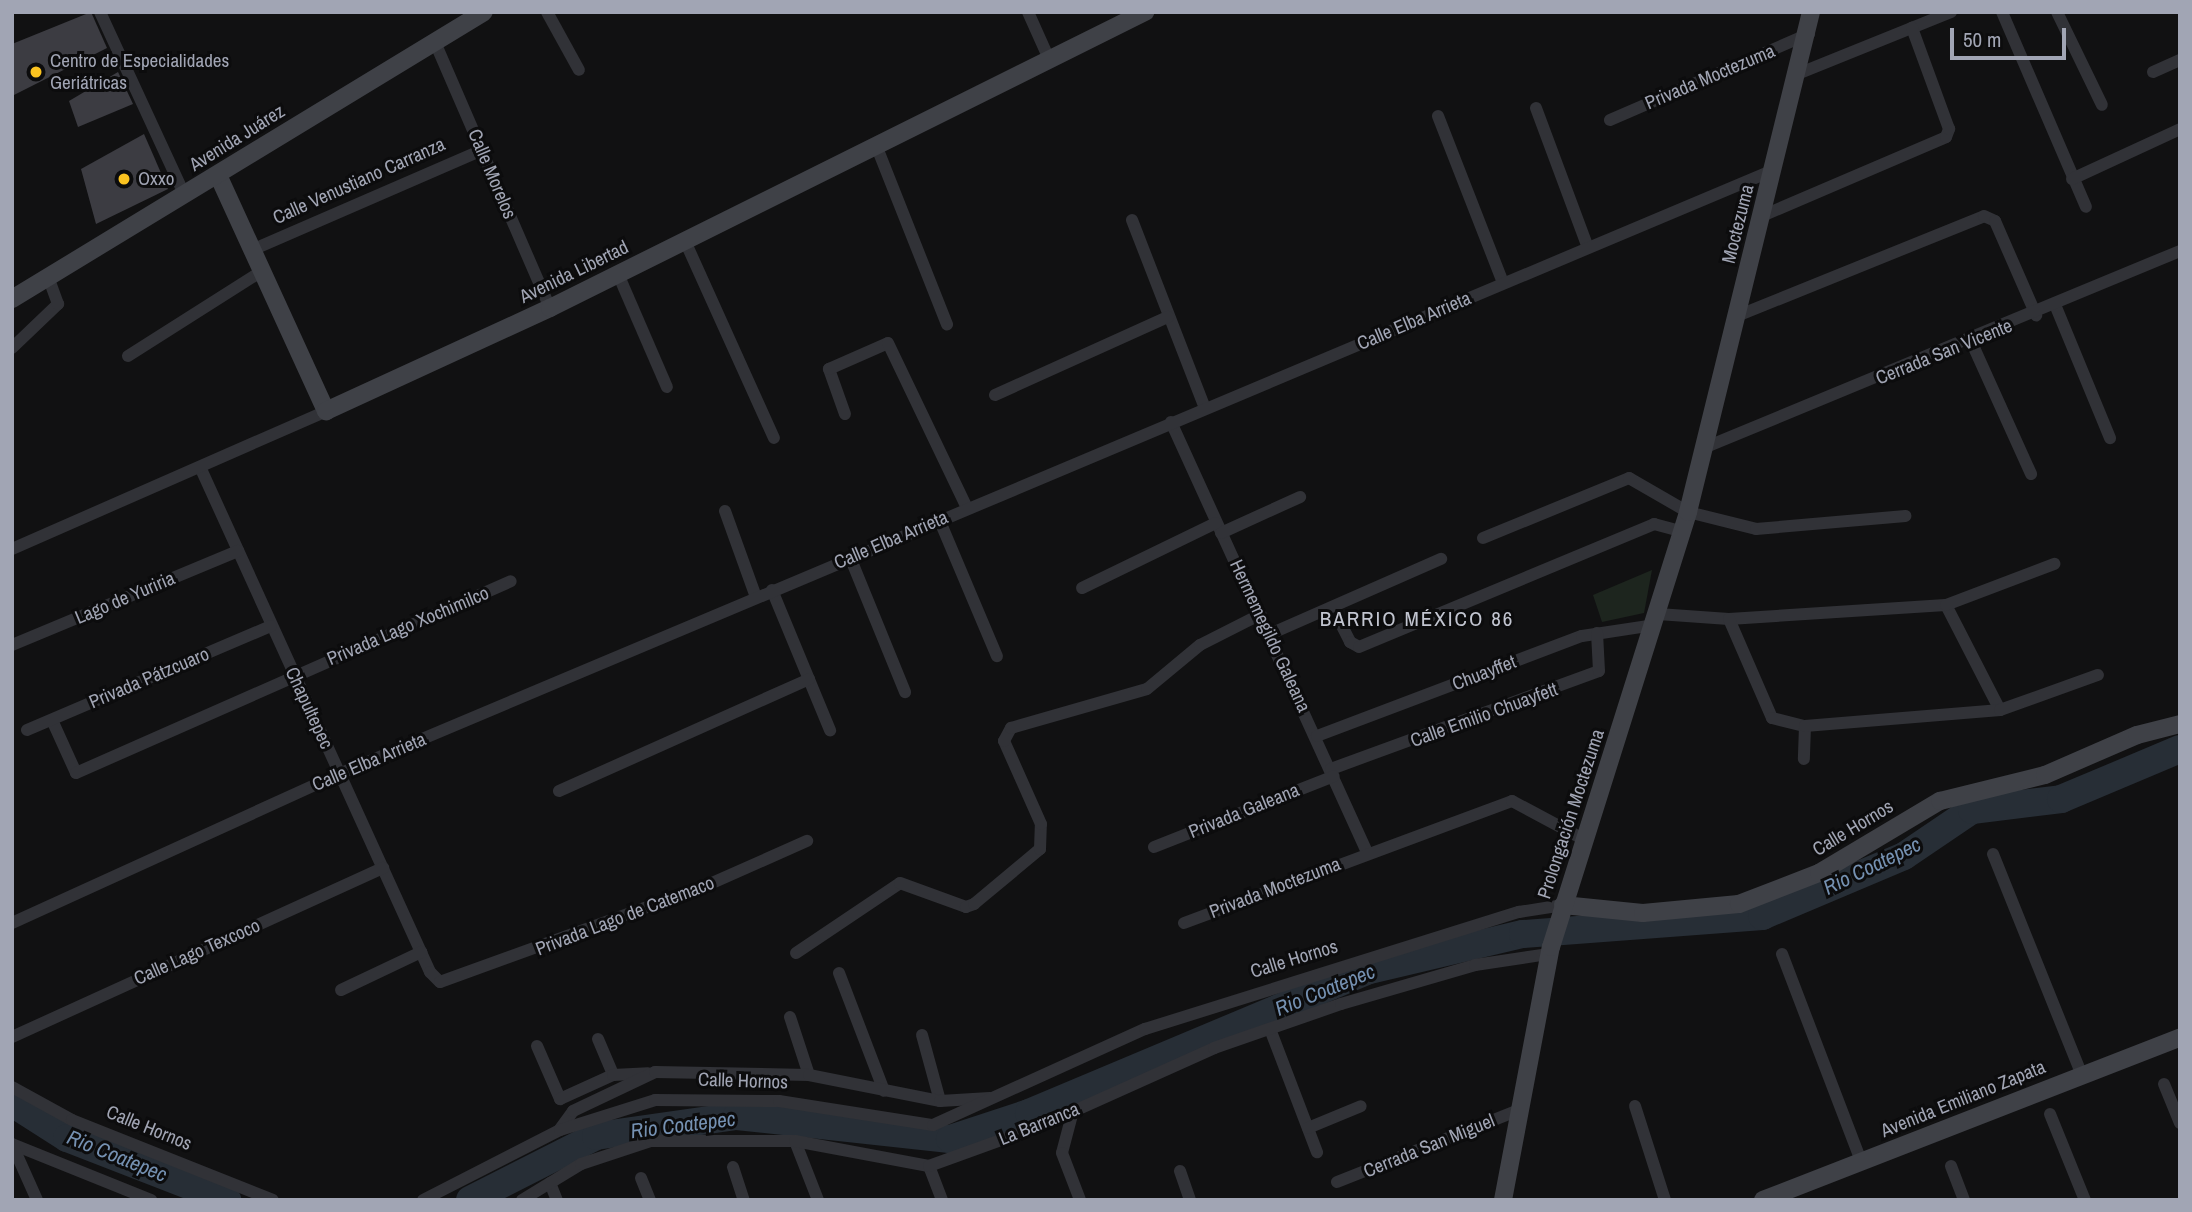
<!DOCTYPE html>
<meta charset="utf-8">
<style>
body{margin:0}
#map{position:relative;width:2192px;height:1212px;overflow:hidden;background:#111112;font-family:"Archivo Narrow",sans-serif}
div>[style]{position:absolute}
.green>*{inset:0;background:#1d251e}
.river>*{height:28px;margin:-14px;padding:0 14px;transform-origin:14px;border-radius:14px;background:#272e36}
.building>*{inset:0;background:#3c3c42}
.street>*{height:12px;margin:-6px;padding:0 6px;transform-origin:6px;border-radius:6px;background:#313237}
.secondary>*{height:18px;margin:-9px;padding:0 9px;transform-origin:9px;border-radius:9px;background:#3f4147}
.dots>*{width:19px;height:19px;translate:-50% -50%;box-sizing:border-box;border:4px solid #0c0c0d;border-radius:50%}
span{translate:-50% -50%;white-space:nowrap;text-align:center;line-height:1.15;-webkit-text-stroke:6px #0c0c0d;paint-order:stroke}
.poi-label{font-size:19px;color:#a1a5b4}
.left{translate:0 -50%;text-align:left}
.street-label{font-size:19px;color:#a1a5b4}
.neighbourhood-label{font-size:21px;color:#c2c5d0;letter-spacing:2px}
.water-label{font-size:21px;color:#7591b2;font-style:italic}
.frame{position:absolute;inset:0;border:14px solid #a1a5b4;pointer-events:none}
.scale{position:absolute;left:1950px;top:28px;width:116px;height:32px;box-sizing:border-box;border:4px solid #a1a5b4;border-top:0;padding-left:9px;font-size:21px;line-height:24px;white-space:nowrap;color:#a1a5b4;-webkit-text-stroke:5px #0c0c0d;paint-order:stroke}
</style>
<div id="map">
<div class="green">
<i style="clip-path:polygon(1652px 570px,1644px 613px,1602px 622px,1593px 595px)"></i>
</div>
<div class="river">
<i style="left:12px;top:1103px;width:65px;rotate:32.5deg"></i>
<i style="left:67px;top:1138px;width:172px;rotate:21.2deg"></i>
<i style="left:470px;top:1200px;width:141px;rotate:-26.9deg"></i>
<i style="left:596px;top:1136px;width:142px;rotate:-8.1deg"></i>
<i style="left:737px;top:1116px;width:214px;rotate:6.2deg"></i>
<i style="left:950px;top:1139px;width:83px;rotate:-18.2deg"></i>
<i style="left:1029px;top:1113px;width:366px;rotate:-22.8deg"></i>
<i style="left:1366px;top:971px;width:161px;rotate:-13.3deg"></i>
<i style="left:1523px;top:934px;width:240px;rotate:-4.3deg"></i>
<i style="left:1762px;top:916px;width:154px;rotate:-22.9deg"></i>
<i style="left:1904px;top:856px;width:82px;rotate:-34.1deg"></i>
<i style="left:1972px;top:810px;width:90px;rotate:-7deg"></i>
<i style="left:2061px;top:799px;width:129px;rotate:-22.8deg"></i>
</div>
<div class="building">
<i style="clip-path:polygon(91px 12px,107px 48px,12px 96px,12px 44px)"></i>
<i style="clip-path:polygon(118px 72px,133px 104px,78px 127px,69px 101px)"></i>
<i style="clip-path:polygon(144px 134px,168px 189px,96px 224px,81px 169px)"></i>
</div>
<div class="street">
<i style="left:100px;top:12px;width:203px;rotate:65.2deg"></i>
<i style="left:547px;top:12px;width:66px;rotate:61.1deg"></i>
<i style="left:1028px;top:12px;width:51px;rotate:65.9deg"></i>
<i style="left:2002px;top:12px;width:212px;rotate:66.7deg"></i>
<i style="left:2057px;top:12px;width:103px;rotate:64.2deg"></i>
<i style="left:434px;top:40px;width:292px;rotate:66.6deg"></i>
<i style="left:2153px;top:72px;width:30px;rotate:-24deg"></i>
<i style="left:1800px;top:73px;width:163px;rotate:-22deg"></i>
<i style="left:1536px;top:108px;width:149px;rotate:69.6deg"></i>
<i style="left:1438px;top:116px;width:179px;rotate:68.7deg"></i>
<i style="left:1610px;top:120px;width:217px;rotate:-23.4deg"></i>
<i style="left:876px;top:145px;width:193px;rotate:68.4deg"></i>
<i style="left:2072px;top:179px;width:119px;rotate:-24.8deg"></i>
<i style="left:1762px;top:216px;width:200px;rotate:-23.2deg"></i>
<i style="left:1946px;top:137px;width:9px;rotate:-69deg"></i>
<i style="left:1949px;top:129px;width:108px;rotate:-110.1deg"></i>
<i style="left:1132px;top:220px;width:202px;rotate:68.8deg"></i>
<i style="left:685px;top:241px;width:216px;rotate:65.7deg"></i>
<i style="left:252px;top:250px;width:251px;rotate:-23.5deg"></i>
<i style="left:618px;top:274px;width:123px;rotate:66.6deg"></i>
<i style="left:2056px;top:307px;width:142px;rotate:67.6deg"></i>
<i style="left:1737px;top:316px;width:266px;rotate:-22deg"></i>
<i style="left:1984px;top:216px;width:12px;rotate:24deg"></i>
<i style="left:1995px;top:221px;width:103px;rotate:66.4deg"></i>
<i style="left:1971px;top:341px;width:146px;rotate:65.7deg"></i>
<i style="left:12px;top:348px;width:64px;rotate:-43.7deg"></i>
<i style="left:58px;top:304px;width:29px;rotate:-110deg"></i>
<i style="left:128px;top:356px;width:159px;rotate:-32.4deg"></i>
<i style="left:995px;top:395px;width:190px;rotate:-24.3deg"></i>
<i style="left:845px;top:414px;width:48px;rotate:-109.6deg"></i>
<i style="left:829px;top:369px;width:64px;rotate:-23.8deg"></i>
<i style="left:888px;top:343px;width:183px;rotate:64.4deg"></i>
<i style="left:1171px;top:422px;width:473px;rotate:65.5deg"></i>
<i style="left:1706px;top:447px;width:513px;rotate:-22.47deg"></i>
<i style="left:201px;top:469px;width:553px;rotate:65.52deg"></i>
<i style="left:430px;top:972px;width:14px;rotate:45deg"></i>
<i style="left:440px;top:982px;width:280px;rotate:-19.9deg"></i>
<i style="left:703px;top:887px;width:114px;rotate:-23.9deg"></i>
<i style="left:725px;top:511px;width:91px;rotate:70.2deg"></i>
<i style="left:939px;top:519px;width:149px;rotate:67.1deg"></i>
<i style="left:1221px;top:533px;width:87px;rotate:-24.5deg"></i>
<i style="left:1483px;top:538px;width:158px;rotate:-22.3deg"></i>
<i style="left:1629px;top:478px;width:68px;rotate:30deg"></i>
<i style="left:1688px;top:512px;width:70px;rotate:14deg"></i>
<i style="left:1756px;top:529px;width:150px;rotate:-5deg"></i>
<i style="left:12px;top:549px;width:343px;rotate:-23.7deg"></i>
<i style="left:850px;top:557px;width:146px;rotate:67.8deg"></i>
<i style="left:1082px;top:588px;width:149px;rotate:-25.9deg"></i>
<i style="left:772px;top:590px;width:152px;rotate:67.5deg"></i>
<i style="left:1946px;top:605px;width:118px;rotate:62.8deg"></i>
<i style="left:1658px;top:614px;width:71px;rotate:4deg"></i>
<i style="left:1729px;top:619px;width:217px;rotate:-3.7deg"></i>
<i style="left:1946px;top:605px;width:116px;rotate:-20.8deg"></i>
<i style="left:1729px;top:619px;width:108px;rotate:66.5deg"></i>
<i style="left:1772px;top:718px;width:34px;rotate:14deg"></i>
<i style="left:1805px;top:726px;width:33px;rotate:92deg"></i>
<i style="left:1339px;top:620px;width:25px;rotate:63deg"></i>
<i style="left:1350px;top:642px;width:10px;rotate:29deg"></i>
<i style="left:1359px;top:647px;width:320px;rotate:-22.6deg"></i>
<i style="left:1654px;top:524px;width:28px;rotate:15deg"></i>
<i style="left:1270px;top:634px;width:187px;rotate:-23.7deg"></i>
<i style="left:12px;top:645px;width:245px;rotate:-22.6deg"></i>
<i style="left:52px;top:720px;width:58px;rotate:65.6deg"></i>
<i style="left:76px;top:773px;width:475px;rotate:-23.8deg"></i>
<i style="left:1805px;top:726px;width:196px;rotate:-4.7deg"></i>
<i style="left:2000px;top:710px;width:104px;rotate:-19.7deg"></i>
<i style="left:27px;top:730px;width:265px;rotate:-23.1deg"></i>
<i style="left:1317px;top:736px;width:283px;rotate:-20.7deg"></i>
<i style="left:1582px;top:636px;width:74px;rotate:-8.6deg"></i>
<i style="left:1331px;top:769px;width:285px;rotate:-20.1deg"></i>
<i style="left:1599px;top:671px;width:38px;rotate:-93deg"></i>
<i style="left:559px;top:791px;width:274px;rotate:-24.1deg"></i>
<i style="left:1154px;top:847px;width:193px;rotate:-21.5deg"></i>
<i style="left:1993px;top:854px;width:238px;rotate:68.1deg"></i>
<i style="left:12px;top:923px;width:359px;rotate:-24.5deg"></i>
<i style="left:339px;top:774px;width:1557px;rotate:-22.83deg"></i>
<i style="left:1184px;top:923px;width:350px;rotate:-20.4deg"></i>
<i style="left:1512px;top:801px;width:83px;rotate:28.1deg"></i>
<i style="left:796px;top:953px;width:125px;rotate:-33.9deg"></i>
<i style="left:900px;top:883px;width:70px;rotate:20deg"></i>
<i style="left:966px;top:907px;width:9px;rotate:-21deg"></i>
<i style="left:974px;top:904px;width:86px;rotate:-39.8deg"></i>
<i style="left:1040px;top:849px;width:25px;rotate:-88deg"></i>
<i style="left:1041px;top:824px;width:91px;rotate:-114deg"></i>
<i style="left:1004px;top:741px;width:15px;rotate:-62deg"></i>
<i style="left:1011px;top:728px;width:141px;rotate:-16deg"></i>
<i style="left:1147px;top:689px;width:69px;rotate:-39.7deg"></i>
<i style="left:1200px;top:645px;width:68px;rotate:-26.9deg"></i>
<i style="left:1782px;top:954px;width:222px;rotate:69.1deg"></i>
<i style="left:839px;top:973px;width:126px;rotate:69.1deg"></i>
<i style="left:341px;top:990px;width:89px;rotate:-25.4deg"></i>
<i style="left:790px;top:1017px;width:61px;rotate:71.9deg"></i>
<i style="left:1270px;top:1029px;width:132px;rotate:69.1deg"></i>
<i style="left:922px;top:1035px;width:68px;rotate:74.7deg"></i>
<i style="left:12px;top:1037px;width:408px;rotate:-24.5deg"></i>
<i style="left:598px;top:1039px;width:39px;rotate:67deg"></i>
<i style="left:537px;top:1046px;width:58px;rotate:66.5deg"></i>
<i style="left:560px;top:1099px;width:58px;rotate:-24.4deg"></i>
<i style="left:613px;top:1075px;width:35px;rotate:-3deg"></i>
<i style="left:2164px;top:1084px;width:42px;rotate:67.7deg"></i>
<i style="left:12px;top:1087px;width:68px;rotate:28.8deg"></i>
<i style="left:72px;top:1120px;width:216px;rotate:21.7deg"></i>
<i style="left:1635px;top:1106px;width:99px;rotate:72.3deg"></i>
<i style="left:1073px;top:1111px;width:43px;rotate:104.7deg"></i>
<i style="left:1062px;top:1153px;width:50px;rotate:69deg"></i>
<i style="left:2050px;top:1114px;width:93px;rotate:67.9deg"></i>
<i style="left:1308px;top:1128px;width:57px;rotate:-22.5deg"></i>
<i style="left:560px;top:1129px;width:22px;rotate:-54deg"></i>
<i style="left:573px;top:1111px;width:91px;rotate:-25.4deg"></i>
<i style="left:655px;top:1072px;width:154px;rotate:1.1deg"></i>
<i style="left:809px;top:1075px;width:134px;rotate:11.2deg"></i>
<i style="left:940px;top:1101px;width:50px;rotate:-3.4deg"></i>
<i style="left:795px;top:1141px;width:63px;rotate:68.7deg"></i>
<i style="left:12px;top:1144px;width:150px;rotate:21.9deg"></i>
<i style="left:12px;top:1144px;width:61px;rotate:65.9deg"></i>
<i style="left:929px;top:1166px;width:36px;rotate:69deg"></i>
<i style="left:1951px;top:1166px;width:36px;rotate:69deg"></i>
<i style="left:733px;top:1167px;width:35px;rotate:72deg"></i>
<i style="left:1180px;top:1171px;width:31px;rotate:71deg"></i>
<i style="left:641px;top:1178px;width:24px;rotate:68deg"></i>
<i style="left:1337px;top:1182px;width:198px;rotate:-21.6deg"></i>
<i style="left:550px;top:1183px;width:18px;rotate:68deg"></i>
<i style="left:423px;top:1200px;width:154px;rotate:-27.1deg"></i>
<i style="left:560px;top:1130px;width:100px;rotate:-17.5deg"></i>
<i style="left:655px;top:1100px;width:124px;rotate:0.5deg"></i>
<i style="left:779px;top:1101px;width:156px;rotate:8.9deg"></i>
<i style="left:933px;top:1125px;width:233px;rotate:-24.4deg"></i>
<i style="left:1145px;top:1029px;width:392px;rotate:-17.4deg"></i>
<i style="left:1519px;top:912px;width:45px;rotate:-9deg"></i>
<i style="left:522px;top:1200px;width:69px;rotate:-31.4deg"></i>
<i style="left:581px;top:1164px;width:74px;rotate:-18.2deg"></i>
<i style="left:651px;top:1141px;width:144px"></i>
<i style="left:795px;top:1141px;width:136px;rotate:10.6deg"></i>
<i style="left:929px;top:1166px;width:121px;rotate:-19.8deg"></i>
<i style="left:1043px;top:1125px;width:188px;rotate:-24.2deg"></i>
<i style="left:1214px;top:1048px;width:134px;rotate:-19.1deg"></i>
<i style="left:1341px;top:1004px;width:140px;rotate:-16.2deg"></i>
<i style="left:1475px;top:965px;width:75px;rotate:-8.5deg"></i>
</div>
<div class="secondary">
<i style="left:218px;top:175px;width:260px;rotate:65.4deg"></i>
<i style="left:326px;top:411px;width:247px;rotate:-24.7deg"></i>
<i style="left:550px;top:308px;width:665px;rotate:-26.45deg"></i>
<i style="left:12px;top:299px;width:552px;rotate:-31.3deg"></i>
<i style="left:1563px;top:905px;width:80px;rotate:5.7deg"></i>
<i style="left:1643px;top:913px;width:96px;rotate:-5.4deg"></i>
<i style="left:1739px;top:904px;width:86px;rotate:-21.2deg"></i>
<i style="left:1819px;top:873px;width:141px;rotate:-30.8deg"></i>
<i style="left:1940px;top:801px;width:108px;rotate:-13.9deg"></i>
<i style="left:2045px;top:775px;width:100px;rotate:-23.5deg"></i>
<i style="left:2137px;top:735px;width:44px;rotate:-14.3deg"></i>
<i style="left:1503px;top:1200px;width:258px;rotate:-79.3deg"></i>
<i style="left:1551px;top:947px;width:456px;rotate:-72.5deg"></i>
<i style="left:1688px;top:512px;width:515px;rotate:-76.18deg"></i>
<i style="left:1763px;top:1200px;width:448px;rotate:-21.3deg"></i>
</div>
<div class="dots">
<i style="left:36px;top:72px;background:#fbc320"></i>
<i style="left:124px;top:179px;background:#fbc320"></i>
</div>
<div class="poi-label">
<span class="left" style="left:50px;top:72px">Centro de Especialidades<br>Geriátricas</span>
<span class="left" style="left:138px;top:179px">Oxxo</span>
</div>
<div class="street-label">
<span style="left:1710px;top:77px;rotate:-23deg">Privada Moctezuma</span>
<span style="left:237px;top:138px;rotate:-32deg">Avenida Juárez</span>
<span style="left:492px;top:174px;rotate:67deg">Calle Morelos</span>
<span style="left:359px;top:181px;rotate:-24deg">Calle Venustiano Carranza</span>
<span style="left:1738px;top:224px;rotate:-76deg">Moctezuma</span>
<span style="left:574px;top:272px;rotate:-26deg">Avenida Libertad</span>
<span style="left:1414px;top:321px;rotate:-23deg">Calle Elba Arrieta</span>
<span style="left:1944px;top:352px;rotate:-22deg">Cerrada San Vicente</span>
<span style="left:891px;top:540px;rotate:-23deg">Calle Elba Arrieta</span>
<span style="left:125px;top:598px;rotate:-23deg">Lago de Yuriria</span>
<span style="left:408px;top:626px;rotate:-23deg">Privada Lago Xochimilco</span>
<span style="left:1270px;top:636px;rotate:65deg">Hermemegildo Galeana</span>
<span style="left:1484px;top:673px;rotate:-21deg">Chuayffet</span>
<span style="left:149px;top:678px;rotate:-23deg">Privada Pátzcuaro</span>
<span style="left:309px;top:708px;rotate:65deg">Chapultepec</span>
<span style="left:1484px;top:715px;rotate:-20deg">Calle Emilio Chuayfett</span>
<span style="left:369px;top:762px;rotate:-23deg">Calle Elba Arrieta</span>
<span style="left:1244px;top:811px;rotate:-22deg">Privada Galeana</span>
<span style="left:1571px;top:814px;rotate:-72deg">Prolongación Moctezuma</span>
<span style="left:1853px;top:828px;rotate:-31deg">Calle Hornos</span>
<span style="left:1275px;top:888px;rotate:-21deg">Privada Moctezuma</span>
<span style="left:625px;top:916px;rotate:-21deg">Privada Lago de Catemaco</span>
<span style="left:197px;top:952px;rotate:-24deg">Calle Lago Texcoco</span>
<span style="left:1294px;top:959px;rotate:-17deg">Calle Hornos</span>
<span style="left:743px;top:1081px;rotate:2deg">Calle Hornos</span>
<span style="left:1963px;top:1099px;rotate:-22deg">Avenida Emiliano Zapata</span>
<span style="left:1039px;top:1124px;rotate:-22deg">La Barranca</span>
<span style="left:149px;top:1128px;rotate:22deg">Calle Hornos</span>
<span style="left:1429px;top:1146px;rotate:-22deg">Cerrada San Miguel</span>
</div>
<div class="neighbourhood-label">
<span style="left:1417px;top:619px">BARRIO MÉXICO 86</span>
</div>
<div class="water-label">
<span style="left:1872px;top:866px;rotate:-26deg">Rio Coatepec</span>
<span style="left:1325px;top:990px;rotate:-22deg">Rio Coatepec</span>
<span style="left:683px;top:1125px;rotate:-7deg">Rio Coatepec</span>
<span style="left:117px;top:1156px;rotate:22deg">Rio Coatepec</span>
</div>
<div class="frame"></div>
<div class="scale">50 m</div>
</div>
